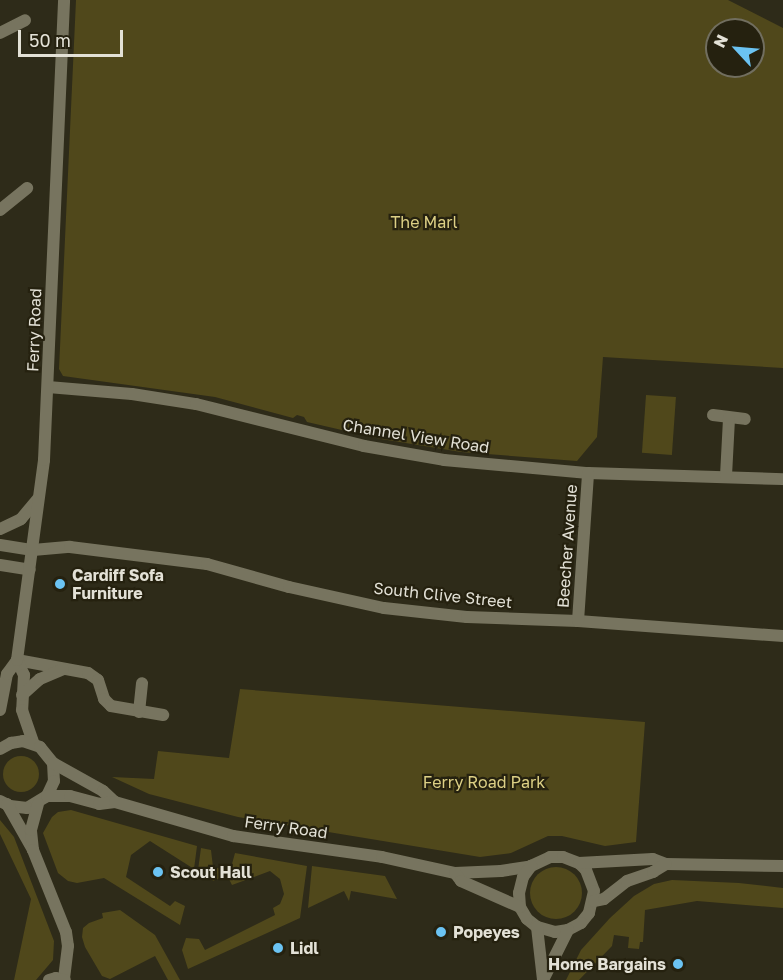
<!DOCTYPE html>
<style>
body{margin:0}
#map{position:relative;width:783px;height:980px;overflow:hidden;background:#2e2b19;font-family:"Golos Text",sans-serif}
div>[style]{position:absolute}
.green>*{inset:0;background:#50481b;transform-origin:0 0}
.round{border-radius:50%}
.street>*{height:12px;margin:-6px;padding:0 6px;transform-origin:6px;border-radius:6px;background:#77745f}
.dots>*{width:16px;height:16px;translate:-50% -50%;box-sizing:border-box;border:3px solid #25210f;border-radius:50%}
span{translate:-50% -50%;white-space:nowrap;text-align:center;line-height:1.15;-webkit-text-stroke:4.5px #25210f;paint-order:stroke}
.park-label{font-size:16px;color:#ddd085}
.street-label{font-size:16px;color:#e3e1d6}
.poi-label{font-size:16px;color:#e3e1d6;font-weight:700}
.left{translate:0 -50%;text-align:left}
.right{translate:-100% -50%;text-align:right}
.north{position:absolute;left:705px;top:18px;width:60px;height:60px;box-sizing:border-box;background:#25210f;border:2px solid #716e5f;border-radius:50%;rotate:296deg;font-size:16px;font-weight:700;line-height:24px;text-align:center;color:#e3e1d6}
.north::after{content:'';display:block;margin:auto;width:21px;height:27px;background:#6bc3f2;clip-path:polygon(50% 0,100% 100%,50% 72%,0 100%)}
.scale{position:absolute;left:18px;top:30px;width:105px;height:27px;box-sizing:border-box;border:3px solid #e3e1d6;border-top:0;padding-left:8px;font-size:18px;line-height:21px;white-space:nowrap;color:#e3e1d6;-webkit-text-stroke:4px #25210f;paint-order:stroke}
</style>
<div id="map">
<div class="green">
<i style="clip-path:polygon(evenodd,76px 0,728px 0,783px 28px,783px 368px,603px 357px,597px 437px,577px 461px,461px 452px,381px 439px,307px 422px,304px 417px,297px 415px,293px 418px,215px 397px,63px 376px,59px 369px,76px 0,717px 30px,753px 30px,753px 66px,717px 66px,717px 30px)"></i>
<i style="left:646px;top:395px;width:30px;height:58px;rotate:4deg"></i>
<i style="clip-path:polygon(240px 689px,645px 722px,636px 842px,605px 846px,562px 836px,548px 836px,511px 853px,480px 857px,238px 817px,149px 794px,112px 777px,154px 779px,158px 751px,229px 758px)"></i>
<i class="round" style="left:3px;top:756px;width:36px;height:36px"></i>
<i style="clip-path:polygon(71px 810px,197px 846px,194px 869px,150px 841px,131px 855px,126px 877px,170px 906px,175px 901px,185px 906px,180px 925px,104px 878px,77px 883px,68px 881px,58px 873px,43px 833px,52px 817px,58px 812px)"></i>
<i style="clip-path:polygon(0 820px,14px 837px,54px 941px,53px 960px,36px 980px,14px 980px,31px 899px,0 834px)"></i>
<i style="clip-path:polygon(201px 848px,211px 850px,213px 867px,230px 871px,235px 853px,307px 866px,300px 918px,188px 969px,182px 950px,186px 938px,199px 939px,205px 950px,275px 915px,273px 908px,280px 904px,284px 894px,280px 879px,270px 871px,232px 885px,227px 875px,213px 881px,209px 873px,198px 870px)"></i>
<i style="clip-path:polygon(312px 866px,385px 876px,397px 899px,351px 891px,349px 901px,344px 891px,308px 908px)"></i>
<i class="round" style="left:530px;top:867px;width:52px;height:52px"></i>
<i style="clip-path:polygon(672px 880px,739px 883px,783px 888px,783px 908px,697px 901px,645px 910px,643px 942px,640px 942px,639px 949px,628px 948px,629px 937px,614px 935px,612px 946px,579px 980px,566px 980px,581px 950px,610px 918px,634px 896px,654px 884px)"></i>
<i style="clip-path:polygon(120px 910px,155px 935px,180px 980px,168px 980px,155px 956px,110px 979px,102px 976px,85px 947px,82px 937px,83px 928px,89px 923px,103px 918px,102px 913px)"></i>
</div>
<div class="street">
<i style="left:0;top:33px;width:28px;rotate:-27deg"></i>
<i style="left:0;top:210px;width:35px;rotate:-39deg"></i>
<i style="left:48px;top:387px;width:84px;rotate:4.8deg"></i>
<i style="left:132px;top:394px;width:65px;rotate:8.9deg"></i>
<i style="left:196px;top:404px;width:173px;rotate:14deg"></i>
<i style="left:364px;top:446px;width:81px;rotate:9.9deg"></i>
<i style="left:444px;top:460px;width:145px;rotate:5.2deg"></i>
<i style="left:588px;top:473px;width:195px;rotate:1.8deg"></i>
<i style="left:713px;top:415px;width:32px;rotate:7deg"></i>
<i style="left:726px;top:476px;width:58px;rotate:-87deg"></i>
<i style="left:0;top:529px;width:23px;rotate:-25deg"></i>
<i style="left:21px;top:519px;width:26px;rotate:-50deg"></i>
<i style="left:0;top:545px;width:33px;rotate:9deg"></i>
<i style="left:33px;top:550px;width:37px;rotate:-5deg"></i>
<i style="left:70px;top:547px;width:138px;rotate:7.1deg"></i>
<i style="left:207px;top:564px;width:85px;rotate:15.7deg"></i>
<i style="left:289px;top:587px;width:97px;rotate:12.5deg"></i>
<i style="left:384px;top:608px;width:83px;rotate:6.2deg"></i>
<i style="left:467px;top:617px;width:111px;rotate:2.1deg"></i>
<i style="left:578px;top:621px;width:206px;rotate:4.2deg"></i>
<i style="left:0;top:565px;width:30px;rotate:9deg"></i>
<i style="left:578px;top:621px;width:148px;rotate:-86.1deg"></i>
<i style="left:17px;top:660px;width:72px;rotate:10.4deg"></i>
<i style="left:88px;top:673px;width:12px;rotate:35deg"></i>
<i style="left:98px;top:680px;width:20px;rotate:72deg"></i>
<i style="left:104px;top:699px;width:10px;rotate:45deg"></i>
<i style="left:111px;top:706px;width:53px;rotate:9.8deg"></i>
<i style="left:17px;top:660px;width:17px;rotate:65deg"></i>
<i style="left:24px;top:675px;width:35px;rotate:93deg"></i>
<i style="left:22px;top:710px;width:36px;rotate:71deg"></i>
<i style="left:22px;top:695px;width:24px;rotate:-42deg"></i>
<i style="left:40px;top:679px;width:25px;rotate:-23deg"></i>
<i style="left:0;top:710px;width:37px;rotate:-79deg"></i>
<i style="left:7px;top:674px;width:17px;rotate:-54deg"></i>
<i style="left:17px;top:660px;width:202px;rotate:-82.3deg"></i>
<i style="left:44px;top:460px;width:460px;rotate:-87.5deg"></i>
<i style="left:139px;top:712px;width:29px;rotate:-84deg"></i>
<i style="left:0;top:749px;width:13px;rotate:-29deg"></i>
<i style="left:11px;top:743px;width:12px;rotate:-9deg"></i>
<i style="left:23px;top:741px;width:18px;rotate:19deg"></i>
<i style="left:40px;top:747px;width:21px;rotate:51deg"></i>
<i style="left:53px;top:763px;width:18px;rotate:87deg"></i>
<i style="left:54px;top:781px;width:17px;rotate:115deg"></i>
<i style="left:47px;top:796px;width:23px;rotate:149deg"></i>
<i style="left:27px;top:808px;width:17px;rotate:-173deg"></i>
<i style="left:10px;top:806px;width:11px;rotate:-153deg"></i>
<i style="left:53px;top:763px;width:57px;rotate:29.2deg"></i>
<i style="left:103px;top:791px;width:16px;rotate:43deg"></i>
<i style="left:47px;top:796px;width:23px"></i>
<i style="left:70px;top:796px;width:30px;rotate:15deg"></i>
<i style="left:99px;top:804px;width:16px;rotate:-7deg"></i>
<i style="left:115px;top:802px;width:123px;rotate:16.1deg"></i>
<i style="left:233px;top:836px;width:150px;rotate:8deg"></i>
<i style="left:382px;top:857px;width:75px;rotate:12.4deg"></i>
<i style="left:455px;top:873px;width:46px;rotate:-2.5deg"></i>
<i style="left:501px;top:871px;width:30px;rotate:-9deg"></i>
<i style="left:531px;top:866px;width:21px;rotate:-25deg"></i>
<i style="left:550px;top:857px;width:13px"></i>
<i style="left:563px;top:857px;width:17px;rotate:21deg"></i>
<i style="left:579px;top:863px;width:10px;rotate:45deg"></i>
<i style="left:586px;top:870px;width:22px;rotate:69deg"></i>
<i style="left:594px;top:891px;width:23px;rotate:103deg"></i>
<i style="left:589px;top:913px;width:13px;rotate:129deg"></i>
<i style="left:581px;top:923px;width:15px;rotate:152deg"></i>
<i style="left:568px;top:930px;width:13px;rotate:171deg"></i>
<i style="left:555px;top:932px;width:19px;rotate:-164deg"></i>
<i style="left:537px;top:927px;width:13px;rotate:-141deg"></i>
<i style="left:527px;top:919px;width:14px;rotate:-120deg"></i>
<i style="left:520px;top:907px;width:14px;rotate:-94deg"></i>
<i style="left:519px;top:893px;width:16px;rotate:-76deg"></i>
<i style="left:523px;top:877px;width:14px;rotate:-54deg"></i>
<i style="left:7px;top:804px;width:53px;rotate:60.5deg"></i>
<i style="left:33px;top:850px;width:20px;rotate:-96deg"></i>
<i style="left:31px;top:830px;width:27px;rotate:-75deg"></i>
<i style="left:33px;top:850px;width:88px;rotate:68.1deg"></i>
<i style="left:66px;top:932px;width:14px;rotate:82deg"></i>
<i style="left:68px;top:946px;width:34px;rotate:97deg"></i>
<i style="left:579px;top:863px;width:74px;rotate:-3.1deg"></i>
<i style="left:653px;top:859px;width:14px;rotate:21deg"></i>
<i style="left:666px;top:864px;width:117px;rotate:1deg"></i>
<i style="left:455px;top:873px;width:10px;rotate:53deg"></i>
<i style="left:461px;top:881px;width:64px;rotate:23.8deg"></i>
<i style="left:594px;top:901px;width:10px;rotate:-11deg"></i>
<i style="left:604px;top:899px;width:29px;rotate:-38deg"></i>
<i style="left:627px;top:881px;width:28px;rotate:-19deg"></i>
<i style="left:653px;top:872px;width:15px;rotate:-32deg"></i>
<i style="left:537px;top:927px;width:53px;rotate:83.5deg"></i>
<i style="left:49px;top:980px;width:7px;rotate:-16deg"></i>
<i style="left:56px;top:978px;width:9px;rotate:13deg"></i>
<i style="left:543px;top:980px;width:56px;rotate:-63.4deg"></i>
</div>
<div class="dots">
<i style="left:60px;top:584px;background:#6bc3f2"></i>
<i style="left:158px;top:872px;background:#6bc3f2"></i>
<i style="left:441px;top:932px;background:#6bc3f2"></i>
<i style="left:278px;top:948px;background:#6bc3f2"></i>
<i style="left:678px;top:964px;background:#6bc3f2"></i>
</div>
<div class="park-label">
<span style="left:424px;top:222px">The Marl</span>
<span style="left:484px;top:782px">Ferry Road Park</span>
</div>
<div class="street-label">
<span style="left:34px;top:330px;rotate:-88deg">Ferry Road</span>
<span style="left:416px;top:436px;rotate:9deg">Channel View Road</span>
<span style="left:567px;top:546px;rotate:-86deg">Beecher Avenue</span>
<span style="left:443px;top:595px;rotate:6deg">South Clive Street</span>
<span style="left:286px;top:827px;rotate:8deg">Ferry Road</span>
</div>
<div class="poi-label">
<span class="left" style="left:72px;top:584px">Cardiff Sofa<br>Furniture</span>
<span class="left" style="left:170px;top:872px">Scout Hall</span>
<span class="left" style="left:453px;top:932px">Popeyes</span>
<span class="left" style="left:290px;top:948px">Lidl</span>
<span class="right" style="left:666px;top:964px">Home Bargains</span>
</div>
<div class="north">N</div>
<div class="scale">50 m</div>
</div>
